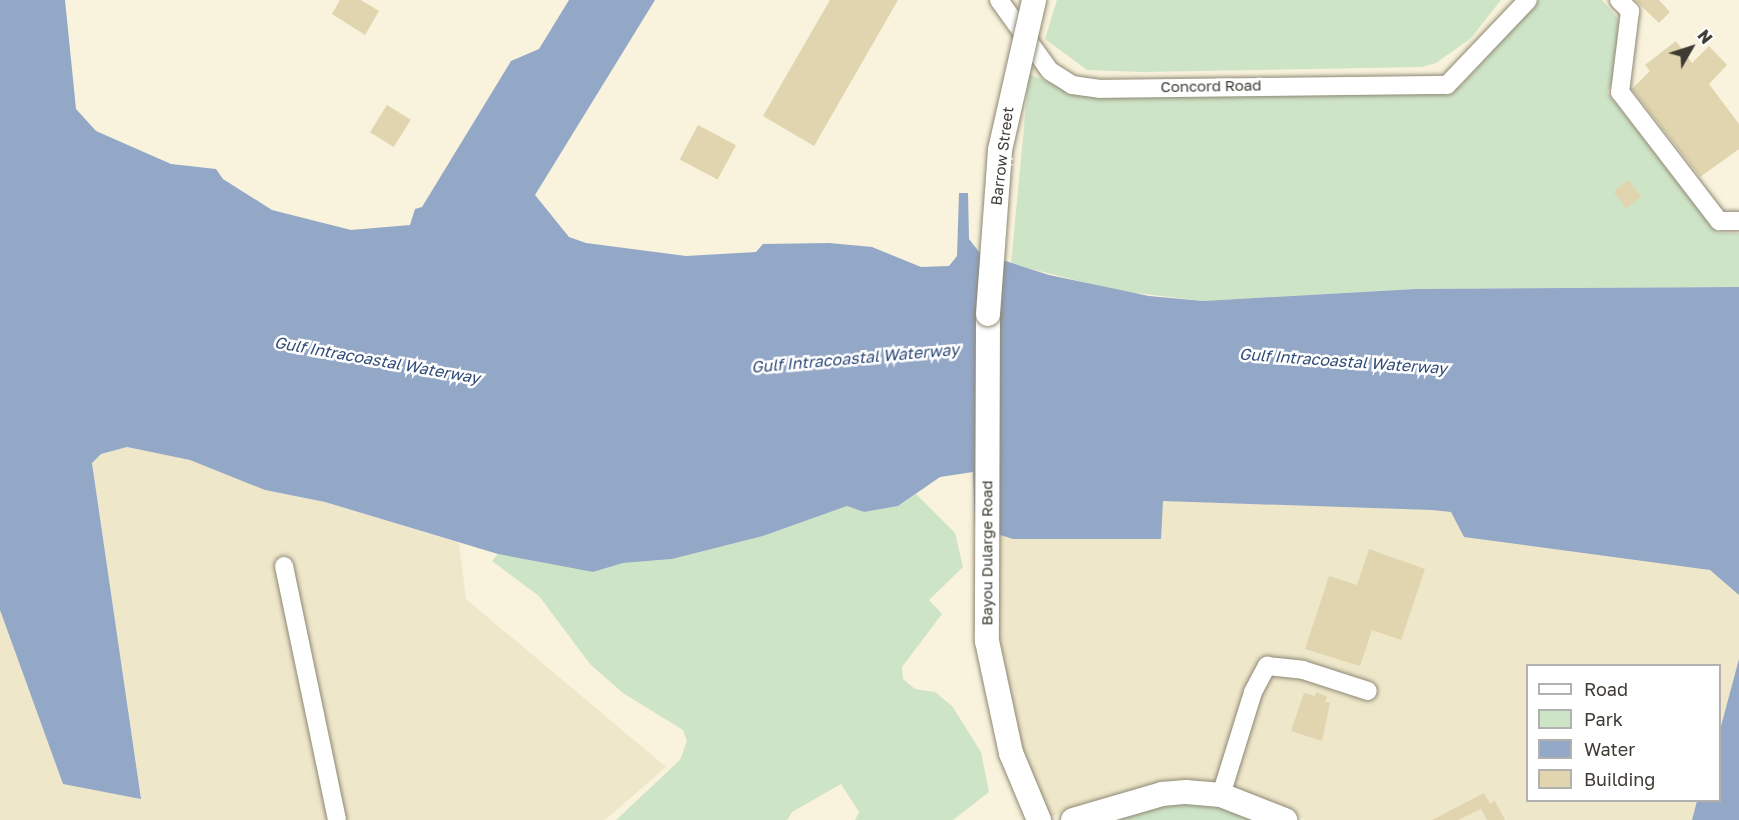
<!DOCTYPE html>
<style>
body{margin:0}
#map{position:relative;width:1739px;height:820px;overflow:hidden;background:#f9f2dc;font-family:"Golos Text",sans-serif}
div>[style]{position:absolute}
.built>*{inset:0;background:#efe7ca}
.green>*{inset:0;background:#cee4c7}
.water>*{inset:0;background:#93a7c7}
.building>*{inset:0;background:#e0d5af;transform-origin:0 0}
.roads{filter:drop-shadow(0 0 2px #8d8874) drop-shadow(0 0 2px #8d8874)}
.minor>*{height:18px;margin:-9px;padding:0 9px;transform-origin:9px;border-radius:9px;background:#fff}
.major>*{height:24px;margin:-12px;padding:0 12px;transform-origin:12px;border-radius:12px;background:#fff}
.bridges{filter:drop-shadow(0 0 2px #8d8874) drop-shadow(0 0 2px #8d8874)}
.major-bridge>*{height:24px;margin:-12px;padding:0 12px;transform-origin:12px;border-radius:12px;background:#fff}
span{translate:-50% -50%;white-space:nowrap;text-align:center;line-height:1.15;-webkit-text-stroke:5px #fff;paint-order:stroke}
.street-label{font-size:15px;color:#3d3b32}
.water-label{font-size:16px;color:#314c79;font-style:italic}
.legend{position:absolute;left:1526px;top:664px;width:195px;height:138px;box-sizing:border-box;background:#fff;border:2px solid #b1b1ad;margin:0;padding:8px 10px;list-style:none;font-size:18px;color:#3d3b32}
.legend li{display:flex;align-items:center;gap:12px;height:30px}
.legend b{width:30px;border:2px solid #b1b1ad}
.north{position:absolute;left:1661px;top:18px;width:60px;height:60px;-webkit-text-stroke:4px #fff;paint-order:stroke;rotate:51deg;font-size:16px;font-weight:700;line-height:24px;text-align:center;color:#3d3b32}
.north::after{content:'';display:block;margin:auto;width:21px;height:27px;background:#3d3b32;clip-path:polygon(50% 0,100% 100%,50% 72%,0 100%)}
</style>
<div id="map">
<div class="built">
<i style="clip-path:polygon(127px 447px,190px 460px,265px 490px,325px 502px,459px 543px,466px 599px,666px 767px,605px 820px,0 820px,0 610px,63px 784px,141px 798px,92px 463px,101px 454px)"></i>
<i style="clip-path:polygon(evenodd,1137px 454px,1739px 543px,1739px 802px,1732px 820px,1305px 820px,1280px 805px,1222px 785px,1160px 784px,1049px 817px,1021px 750px,998px 640px,996px 528px,1137px 454px,1528px 666px,1720px 666px,1720px 800px,1528px 800px,1528px 666px)"></i>
</div>
<div class="green">
<i style="clip-path:polygon(1057px 0,1501px 0,1471px 38px,1436px 63px,1422px 67px,1142px 72px,1087px 70px,1045px 39px)"></i>
<i style="clip-path:polygon(1539px 0,1602px 0,1619px 20px,1614px 79px,1607px 92px,1717px 233px,1739px 233px,1739px 287px,1415px 289px,1203px 301px,1119px 291px,1011px 264px,1029px 74px,1081px 96px,1201px 92px,1445px 94px,1461px 86px)"></i>
<i style="clip-path:polygon(916px 494px,955px 533px,963px 567px,929px 600px,942px 614px,902px 667px,903px 679px,915px 689px,935px 692px,952px 706px,981px 752px,989px 792px,953px 820px,855px 820px,859px 812px,841px 784px,792px 812px,787px 820px,616px 820px,680px 760px,687px 741px,683px 730px,623px 693px,590px 664px,539px 596px,492px 561px,498px 554px,593px 572px,623px 563px,672px 559px,763px 536px,847px 506px,864px 512px,898px 506px)"></i>
<i style="clip-path:polygon(1201px 799px,1272px 820px,1086px 820px)"></i>
</div>
<div class="water">
<i style="clip-path:polygon(0 0,65px 0,76px 109px,96px 131px,171px 164px,216px 169px,223px 179px,272px 210px,351px 230px,410px 225px,415px 209px,422px 207px,511px 61px,539px 49px,569px 0,655px 0,535px 195px,569px 237px,586px 243px,686px 256px,756px 252px,763px 244px,829px 243px,872px 247px,921px 267px,949px 266px,957px 256px,959px 193px,968px 193px,969px 239px,980px 253px,1049px 275px,1149px 296px,1203px 301px,1415px 289px,1739px 287px,1739px 595px,1710px 570px,1464px 537px,1451px 512px,1432px 510px,1163px 501px,1161px 539px,1013px 539px,975px 527px,973px 472px,940px 477px,898px 506px,864px 512px,847px 506px,763px 536px,672px 559px,623px 563px,593px 572px,498px 554px,325px 502px,265px 490px,190px 460px,127px 447px,101px 454px,92px 463px,141px 799px,63px 784px,0 610px)"></i>
<i style="clip-path:polygon(1739px 659px,1739px 820px,1692px 820px,1697px 801px,1720px 800px,1720px 730px)"></i>
</div>
<div class="building">
<i style="clip-path:polygon(340px 0,361px 0,379px 11px,365px 35px,332px 14px)"></i>
<i style="clip-path:polygon(830px 0,898px 0,814px 146px,763px 116px)"></i>
<i style="clip-path:polygon(1635px 0,1659px 0,1670px 12px,1659px 23px)"></i>
<i style="clip-path:polygon(1676px 41px,1692px 63px,1709px 46px,1727px 65px,1709px 84px,1739px 124px,1739px 149px,1700px 177px,1632px 89px,1650px 71px,1645px 65px)"></i>
<i style="left:387px;top:105px;width:28px;height:32px;rotate:32deg"></i>
<i style="left:698px;top:125px;width:43px;height:39px;rotate:28deg"></i>
<i style="left:1628px;top:180px;width:21px;height:19px;rotate:51deg"></i>
<i style="clip-path:polygon(1369px 549px,1425px 569px,1401px 640px,1372px 630px,1360px 666px,1305px 649px,1329px 576px,1357px 585px)"></i>
<i style="clip-path:polygon(1316px 692px,1327px 696px,1325px 702px,1330px 703px,1322px 741px,1291px 731px,1304px 693px,1315px 696px)"></i>
<i style="clip-path:polygon(1484px 793px,1490px 804px,1495px 801px,1505px 820px,1487px 820px,1481px 809px,1458px 820px,1432px 820px)"></i>
</div>
<div class="roads">
<div class="minor">
<i style="left:999px;top:0;width:87px;rotate:54.3deg"></i>
<i style="left:1050px;top:71px;width:26px;rotate:32deg"></i>
<i style="left:1072px;top:85px;width:28px;rotate:8deg"></i>
<i style="left:1100px;top:89px;width:347px;rotate:-0.7deg"></i>
<i style="left:1447px;top:85px;width:117px;rotate:-46.4deg"></i>
<i style="left:1619px;top:0;width:16px;rotate:45deg"></i>
<i style="left:1630px;top:11px;width:82px;rotate:97deg"></i>
<i style="left:1620px;top:92px;width:163px;rotate:52.5deg"></i>
<i style="left:1719px;top:221px;width:20px"></i>
<i style="left:284px;top:566px;width:259px;rotate:78.2deg"></i>
<i style="left:1221px;top:795px;width:108px;rotate:-72.7deg"></i>
<i style="left:1253px;top:692px;width:30px;rotate:-62deg"></i>
<i style="left:1267px;top:666px;width:36px;rotate:6deg"></i>
<i style="left:1303px;top:670px;width:68px;rotate:17.9deg"></i>
</div>
<div class="major">
<i style="left:988px;top:314px;width:327px;rotate:90.2deg"></i>
<i style="left:987px;top:641px;width:115px;rotate:77.9deg"></i>
<i style="left:1011px;top:753px;width:73px;rotate:67.3deg"></i>
<i style="left:1073px;top:820px;width:93px;rotate:-16.3deg"></i>
<i style="left:1162px;top:794px;width:24px;rotate:-5deg"></i>
<i style="left:1186px;top:792px;width:35px;rotate:5deg"></i>
<i style="left:1221px;top:795px;width:69px;rotate:21.3deg"></i>
</div>
</div>
<div class="bridges">
<div class="major-bridge">
<i style="left:988px;top:314px;width:164px;rotate:-85.8deg"></i>
<i style="left:1000px;top:150px;width:154px;rotate:-77.2deg"></i>
</div>
</div>
<div class="street-label">
<span style="left:1211px;top:86px;rotate:-1deg">Concord Road</span>
<span style="left:1002px;top:156px;rotate:-83deg">Barrow Street</span>
<span style="left:987px;top:553px;rotate:-90deg">Bayou Dularge Road</span>
</div>
<div class="water-label">
<span style="left:855px;top:358px;rotate:-5deg">Gulf Intracoastal Waterway</span>
<span style="left:377px;top:360px;rotate:10deg">Gulf Intracoastal Waterway</span>
<span style="left:1343px;top:361px;rotate:4deg">Gulf Intracoastal Waterway</span>
</div>
<ul class="legend">
<li><b style="height:8px;background:#fff"></b>Road</li>
<li><b style="height:16px;background:#cee4c7"></b>Park</li>
<li><b style="height:16px;background:#93a7c7"></b>Water</li>
<li><b style="height:16px;background:#e0d5af"></b>Building</li>
</ul>
<div class="north">N</div>
</div>
